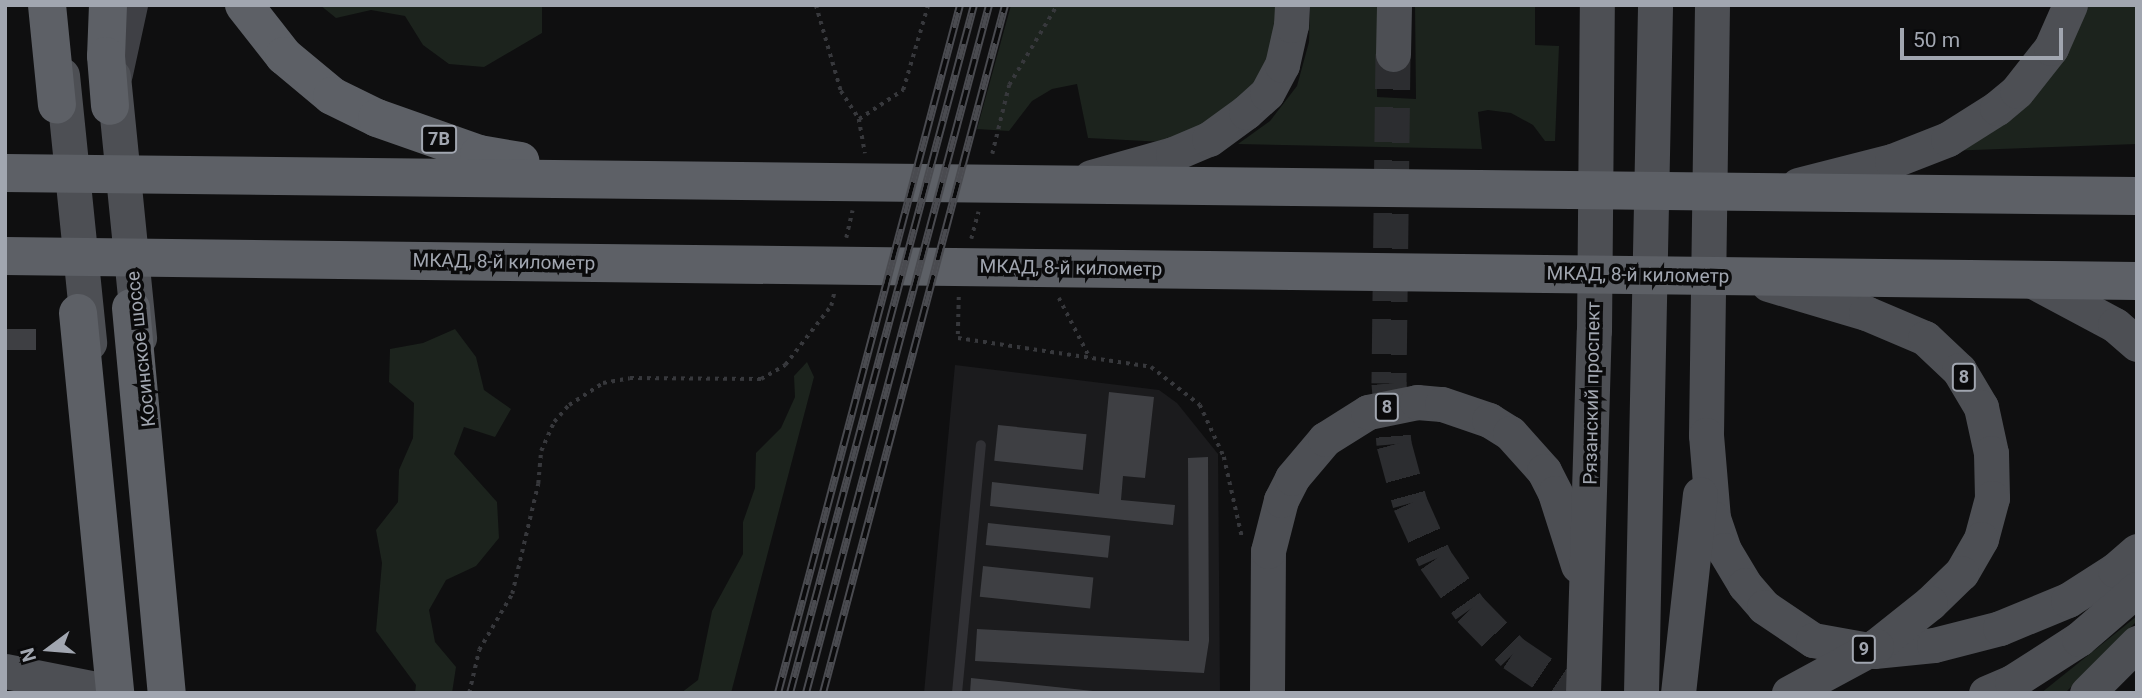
<!DOCTYPE html>
<meta charset="utf-8">
<style>
body{margin:0}
#map{position:relative;width:2142px;height:698px;overflow:hidden;background:#0f0f10;font-family:Roboto,sans-serif}
div>[style]{position:absolute}
.built>*{inset:0;background:#1b1b1d}
.green>*{inset:0;background:#1c231d}
.building>*{inset:0;background:#3e3f43;transform-origin:0 0}
.primary-tunnel>*{height:35px;margin-top:-17.5px;transform-origin:0;background:repeating-linear-gradient(90deg,#2c2d30 0 35px,transparent 0 53px)}
.path>*{height:3.5px;margin-top:-1.75px;transform-origin:0;background:repeating-linear-gradient(90deg,#37383c 0 3.5px,transparent 0 8.5px)}
.lane>*{height:10px;margin:-5px;padding:0 5px;transform-origin:5px;border-radius:5px;background:#313135}
.secondary>*{height:32px;margin:-16px;padding:0 16px;transform-origin:16px;border-radius:16px;background:#3f4045}
.primary>*{height:35px;margin:-17.5px;padding:0 17.5px;transform-origin:17.5px;border-radius:17.5px;background:#4d4f54}
.highway>*{height:38px;margin:-19px;padding:0 19px;transform-origin:19px;border-radius:19px;background:#5d6066}
.rail>*{height:8px;margin-top:-4px;transform-origin:0;background:repeating-linear-gradient(90deg,#0a0a0b 0 16px,#4a4b50 0 32px);box-sizing:border-box;border-block:2px solid #4a4b50}
span{translate:-50% -50%;white-space:nowrap;text-align:center;line-height:1.15;-webkit-text-stroke:7px #0a0a0b;paint-order:stroke}
.shield-label span{padding:2px 5px;background:#0a0a0b;border:2px solid;border-radius:5px;-webkit-text-stroke-width:0}
.shield-label{font-size:18px;color:#a1a6b0;font-weight:700}
.street-label{font-size:19px;color:#a1a6b0}
.frame{position:absolute;inset:0;border:7px solid #a1a6b0;pointer-events:none}
.north{position:absolute;left:14px;top:614px;width:70px;height:70px;-webkit-text-stroke:5px #0a0a0b;paint-order:stroke;rotate:254deg;font-size:19px;font-weight:700;line-height:28px;text-align:center;color:#a1a6b0}
.north::after{content:'';display:block;margin:auto;width:24px;height:32px;background:#a1a6b0;clip-path:polygon(50% 0,100% 100%,50% 72%,0 100%)}
.scale{position:absolute;left:1900px;top:28px;width:163px;height:32px;box-sizing:border-box;border:4px solid #a1a6b0;border-top:0;padding-left:9px;font-size:21px;line-height:24px;white-space:nowrap;color:#a1a6b0;-webkit-text-stroke:5px #0a0a0b;paint-order:stroke}
</style>
<div id="map">
<div class="built">
<i style="clip-path:polygon(955px 365px,1159px 390px,1177px 403px,1218px 454px,1220px 693px,924px 693px)"></i>
</div>
<div class="green">
<i style="clip-path:polygon(320px 5px,542px 5px,542px 33px,484px 67px,449px 64px,423px 45px,405px 16px,371px 10px,336px 18px)"></i>
<i style="clip-path:polygon(1011px 5px,1277px 5px,1274px 60px,1240px 106px,1164px 142px,1088px 138px,1077px 84px,1052px 89px,1032px 101px,1009px 131px,977px 129px)"></i>
<i style="clip-path:polygon(1310px 5px,1378px 5px,1377px 97px,1416px 99px,1415px 5px,1535px 5px,1535px 45px,1559px 46px,1555px 141px,1545px 141px,1533px 125px,1511px 113px,1488px 110px,1478px 112px,1482px 149px,1238px 144px,1270px 121px,1297px 86px,1309px 42px)"></i>
<i style="clip-path:polygon(2076px 5px,2137px 5px,2137px 144px,1946px 151px)"></i>
<i style="clip-path:polygon(455px 329px,476px 357px,484px 390px,511px 409px,495px 437px,464px 427px,454px 454px,497px 502px,499px 538px,476px 566px,446px 580px,429px 610px,435px 642px,456px 667px,452px 693px,415px 693px,416px 685px,376px 631px,382px 563px,376px 530px,398px 502px,399px 470px,413px 438px,414px 403px,389px 382px,390px 349px,423px 343px)"></i>
<i style="clip-path:polygon(807px 362px,814px 377px,731px 693px,681px 693px,698px 680px,712px 611px,743px 554px,743px 522px,755px 488px,756px 453px,781px 428px,795px 397px,794px 376px)"></i>
<i style="clip-path:polygon(2137px 616px,2137px 621px,2065px 693px,2041px 693px)"></i>
</div>
<div class="building">
<i style="left:5px;top:329px;width:31px;height:21px"></i>
<i style="clip-path:polygon(1109px 392px,1154px 397px,1145px 478px,1123px 476px,1121px 500px,1175px 505px,1173px 525px,990px 506px,992px 482px,1099px 494px)"></i>
<i style="left:998px;top:425px;width:89px;height:36px;rotate:6deg"></i>
<i style="clip-path:polygon(1208px 457px,1209px 641px,1204px 673px,975px 661px,977px 629px,1189px 641px,1188px 458px)"></i>
<i style="left:988px;top:523px;width:123px;height:22px;rotate:6deg"></i>
<i style="left:983px;top:566px;width:111px;height:31px;rotate:6deg"></i>
<i style="clip-path:polygon(971px 678px,1093px 691px,1093px 693px,970px 693px)"></i>
</div>
<div class="primary-tunnel">
<i style="left:1393px;top:54px;width:329px;rotate:90.7deg"></i>
<i style="left:1389px;top:383px;width:61px;rotate:85.3deg"></i>
<i style="left:1394px;top:444px;width:61px;rotate:74.8deg"></i>
<i style="left:1410px;top:503px;width:61px;rotate:65.9deg"></i>
<i style="left:1435px;top:559px;width:61px;rotate:55deg"></i>
<i style="left:1470px;top:609px;width:62px;rotate:45.7deg"></i>
<i style="left:1513px;top:653px;width:71px;rotate:34.1deg"></i>
</div>
<div class="path">
<i style="left:816px;top:5px;width:90px;rotate:73.8deg"></i>
<i style="left:841px;top:91px;width:33px;rotate:57deg"></i>
<i style="left:859px;top:119px;width:35px;rotate:80deg"></i>
<i style="left:859px;top:119px;width:53px;rotate:-33.4deg"></i>
<i style="left:903px;top:90px;width:89px;rotate:-73.6deg"></i>
<i style="left:992px;top:154px;width:71px;rotate:-76.2deg"></i>
<i style="left:1009px;top:85px;width:93px;rotate:-59deg"></i>
<i style="left:846px;top:238px;width:28px;rotate:-77deg"></i>
<i style="left:971px;top:239px;width:28px;rotate:-75deg"></i>
<i style="left:959px;top:297px;width:41px;rotate:91.4deg"></i>
<i style="left:958px;top:338px;width:195px;rotate:8.5deg"></i>
<i style="left:1151px;top:367px;width:62px;rotate:37.8deg"></i>
<i style="left:1200px;top:405px;width:57px;rotate:65.2deg"></i>
<i style="left:1224px;top:457px;width:82px;rotate:77.3deg"></i>
<i style="left:1059px;top:298px;width:68px;rotate:62.7deg"></i>
<i style="left:469px;top:693px;width:44px;rotate:-76.9deg"></i>
<i style="left:479px;top:650px;width:65px;rotate:-59.5deg"></i>
<i style="left:512px;top:594px;width:113px;rotate:-76.7deg"></i>
<i style="left:538px;top:484px;width:33px;rotate:-85deg"></i>
<i style="left:541px;top:451px;width:32px;rotate:-66deg"></i>
<i style="left:554px;top:422px;width:23px;rotate:-49deg"></i>
<i style="left:569px;top:405px;width:40px;rotate:-32.9deg"></i>
<i style="left:603px;top:383px;width:27px;rotate:-10deg"></i>
<i style="left:630px;top:378px;width:131px;rotate:0.4deg"></i>
<i style="left:761px;top:379px;width:28px;rotate:-30deg"></i>
<i style="left:785px;top:365px;width:75px;rotate:-52.1deg"></i>
<i style="left:831px;top:306px;width:13px;rotate:-77deg"></i>
</div>
<div class="lane">
<i style="left:957px;top:693px;width:249px;rotate:-84.5deg"></i>
</div>
<div class="secondary">
<i style="left:117px;top:74px;width:71px;rotate:-77.7deg"></i>
</div>
<div class="primary">
<i style="left:1712px;top:5px;width:430px;rotate:90.8deg"></i>
<i style="left:1706px;top:435px;width:83px;rotate:85.2deg"></i>
<i style="left:1713px;top:518px;width:34px;rotate:71deg"></i>
<i style="left:1724px;top:550px;width:41px;rotate:59deg"></i>
<i style="left:1745px;top:585px;width:29px;rotate:49deg"></i>
<i style="left:1764px;top:607px;width:59px;rotate:34deg"></i>
<i style="left:1813px;top:640px;width:62px;rotate:10.2deg"></i>
<i style="left:1874px;top:651px;width:60px;rotate:-5.7deg"></i>
<i style="left:1934px;top:645px;width:68px;rotate:-14.4deg"></i>
<i style="left:2000px;top:628px;width:74px;rotate:-22.4deg"></i>
<i style="left:2068px;top:600px;width:56px;rotate:-32.6deg"></i>
<i style="left:2115px;top:570px;width:29px;rotate:-41deg"></i>
<i style="left:1393px;top:54px;width:49px;rotate:-88.8deg"></i>
<i style="left:62px;top:75px;width:269px;rotate:84.2deg"></i>
<i style="left:113px;top:76px;width:263px;rotate:84.3deg"></i>
<i style="left:1091px;top:177px;width:85px;rotate:-15.7deg"></i>
<i style="left:1173px;top:154px;width:39px;rotate:-23deg"></i>
<i style="left:1209px;top:139px;width:46px;rotate:-36.1deg"></i>
<i style="left:1246px;top:112px;width:28px;rotate:-42deg"></i>
<i style="left:1267px;top:93px;width:32px;rotate:-62deg"></i>
<i style="left:1282px;top:65px;width:41px;rotate:-77.3deg"></i>
<i style="left:1291px;top:25px;width:20px;rotate:-87deg"></i>
<i style="left:1798px;top:185px;width:97px;rotate:-14.3deg"></i>
<i style="left:1892px;top:161px;width:60px;rotate:-21.4deg"></i>
<i style="left:1948px;top:139px;width:58px;rotate:-32.3deg"></i>
<i style="left:1997px;top:108px;width:26px;rotate:-40deg"></i>
<i style="left:2017px;top:91px;width:55px;rotate:-51.7deg"></i>
<i style="left:2051px;top:48px;width:47px;rotate:-66.2deg"></i>
<i style="left:2031px;top:280px;width:95px;rotate:28.2deg"></i>
<i style="left:2115px;top:325px;width:29px;rotate:41deg"></i>
<i style="left:1768px;top:284px;width:102px;rotate:16.5deg"></i>
<i style="left:1866px;top:313px;width:64px;rotate:23deg"></i>
<i style="left:1925px;top:338px;width:47px;rotate:43.3deg"></i>
<i style="left:1959px;top:370px;width:43px;rotate:59.3deg"></i>
<i style="left:1981px;top:407px;width:47px;rotate:77.7deg"></i>
<i style="left:1991px;top:453px;width:45px;rotate:88.7deg"></i>
<i style="left:1992px;top:498px;width:42px;rotate:105deg"></i>
<i style="left:1981px;top:539px;width:39px;rotate:120deg"></i>
<i style="left:1961px;top:573px;width:43px;rotate:135.9deg"></i>
<i style="left:1930px;top:603px;width:69px;rotate:141.5deg"></i>
<i style="left:1876px;top:646px;width:99px;rotate:151.6deg"></i>
<i style="left:5px;top:671px;width:113px;rotate:11.2deg"></i>
<i style="left:1267px;top:693px;width:142px;rotate:-89.6deg"></i>
<i style="left:1268px;top:551px;width:53px;rotate:-75.7deg"></i>
<i style="left:1281px;top:500px;width:25px;rotate:-63deg"></i>
<i style="left:1292px;top:478px;width:51px;rotate:-49.8deg"></i>
<i style="left:1325px;top:439px;width:51px;rotate:-32.1deg"></i>
<i style="left:1368px;top:412px;width:50px;rotate:-11.5deg"></i>
<i style="left:1417px;top:402px;width:25px;rotate:5deg"></i>
<i style="left:1442px;top:404px;width:50px;rotate:18.8deg"></i>
<i style="left:1489px;top:420px;width:25px;rotate:32deg"></i>
<i style="left:1510px;top:433px;width:51px;rotate:48.2deg"></i>
<i style="left:1544px;top:471px;width:25px;rotate:63deg"></i>
<i style="left:1555px;top:493px;width:76px;rotate:72.3deg"></i>
<i style="left:1583px;top:693px;width:362px;rotate:-88.3deg"></i>
<i style="left:1594px;top:331px;width:326px;rotate:-89.5deg"></i>
<i style="left:1641px;top:693px;width:688px;rotate:-88.83deg"></i>
<i style="left:1678px;top:693px;width:200px;rotate:-83.7deg"></i>
<i style="left:1986px;top:693px;width:28px;rotate:-23deg"></i>
<i style="left:2012px;top:682px;width:80px;rotate:-32.7deg"></i>
<i style="left:2079px;top:639px;width:77px;rotate:-40.8deg"></i>
<i style="left:2087px;top:693px;width:71px;rotate:-45deg"></i>
</div>
<div class="highway">
<i style="left:47px;top:5px;width:100px;rotate:84.3deg"></i>
<i style="left:108px;top:5px;width:51px;rotate:92.2deg"></i>
<i style="left:106px;top:56px;width:50px;rotate:85.4deg"></i>
<i style="left:244px;top:5px;width:65px;rotate:51.9deg"></i>
<i style="left:284px;top:56px;width:62px;rotate:39.8deg"></i>
<i style="left:332px;top:96px;width:50px;rotate:26.1deg"></i>
<i style="left:377px;top:118px;width:108px;rotate:19.4deg"></i>
<i style="left:479px;top:154px;width:42px;rotate:9.7deg"></i>
<i style="left:5px;top:173px;width:2132px;rotate:0.62deg"></i>
<i style="left:5px;top:256px;width:2132px;rotate:0.67deg"></i>
<i style="left:131px;top:308px;width:387px;rotate:84.7deg"></i>
<i style="left:78px;top:313px;width:382px;rotate:84.4deg"></i>
</div>
<div class="rail">
<i style="left:778px;top:693px;width:712px;rotate:-75.18deg"></i>
<i style="left:790px;top:693px;width:712px;rotate:-75.03deg"></i>
<i style="left:806px;top:693px;width:712px;rotate:-75.1deg"></i>
<i style="left:823px;top:693px;width:712px;rotate:-75.18deg"></i>
</div>
<div class="shield-label">
<span style="left:439px;top:139px">7B</span>
<span style="left:1964px;top:377px">8</span>
<span style="left:1387px;top:407px">8</span>
<span style="left:1864px;top:649px">9</span>
</div>
<div class="street-label">
<span style="left:504px;top:262px;rotate:1deg">МКАД, 8-й километр</span>
<span style="left:1071px;top:268px;rotate:1deg">МКАД, 8-й километр</span>
<span style="left:1638px;top:275px;rotate:1deg">МКАД, 8-й километр</span>
<span style="left:141px;top:349px;rotate:-96deg">Косинское шоссе</span>
<span style="left:1592px;top:393px;rotate:-89deg">Рязанский проспект</span>
</div>
<div class="frame"></div>
<div class="north">N</div>
<div class="scale">50 m</div>
</div>
